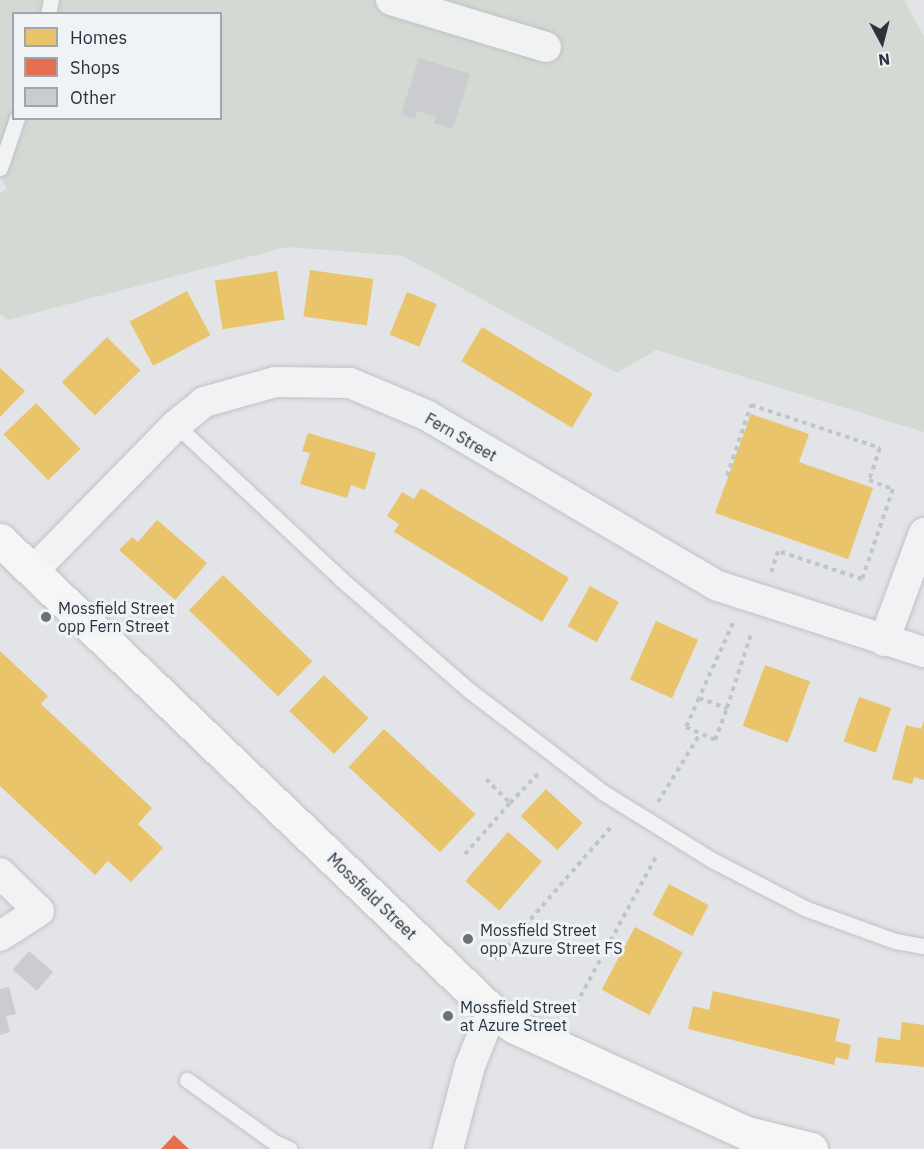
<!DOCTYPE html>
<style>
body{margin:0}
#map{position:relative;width:924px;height:1149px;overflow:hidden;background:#e2e4e7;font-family:"IBM Plex Sans",sans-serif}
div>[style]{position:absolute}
.green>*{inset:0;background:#d4dad3}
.homes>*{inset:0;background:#e9c46a;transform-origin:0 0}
.shops>*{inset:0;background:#e76f51}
.building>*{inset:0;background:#cbcccf;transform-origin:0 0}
.path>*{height:4px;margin-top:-2px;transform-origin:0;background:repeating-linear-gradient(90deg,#c2c5c7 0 4.5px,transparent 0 9px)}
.roads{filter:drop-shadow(0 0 2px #c1c2c5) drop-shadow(0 0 2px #c1c2c5)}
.lane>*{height:15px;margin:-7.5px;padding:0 7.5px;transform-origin:7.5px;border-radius:7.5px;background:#f1f2f4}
.street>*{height:30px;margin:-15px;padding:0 15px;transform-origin:15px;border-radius:15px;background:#f1f2f4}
.secondary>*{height:33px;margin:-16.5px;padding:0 16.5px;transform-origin:16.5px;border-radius:16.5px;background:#f6f6f6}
.dots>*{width:16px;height:16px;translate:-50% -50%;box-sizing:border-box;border:3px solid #f0f3f6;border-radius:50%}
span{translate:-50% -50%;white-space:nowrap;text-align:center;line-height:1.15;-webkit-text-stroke:6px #f0f3f6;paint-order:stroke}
.street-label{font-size:16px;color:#2b333e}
.poi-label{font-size:16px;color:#2b333e}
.left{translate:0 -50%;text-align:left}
.legend{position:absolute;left:12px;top:12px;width:210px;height:108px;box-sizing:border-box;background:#f0f3f6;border:2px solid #a1a6ac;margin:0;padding:8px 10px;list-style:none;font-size:18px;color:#2b333e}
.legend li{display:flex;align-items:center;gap:12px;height:30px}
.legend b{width:30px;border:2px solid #a1a6ac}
.north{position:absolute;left:852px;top:12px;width:60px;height:60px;-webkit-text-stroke:4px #f0f3f6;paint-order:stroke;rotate:173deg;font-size:16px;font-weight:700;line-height:24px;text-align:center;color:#2b333e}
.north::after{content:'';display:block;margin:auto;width:21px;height:27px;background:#2b333e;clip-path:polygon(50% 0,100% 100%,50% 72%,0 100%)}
</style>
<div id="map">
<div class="green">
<i style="clip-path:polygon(evenodd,0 0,904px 0,924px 36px,924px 432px,656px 350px,617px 373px,403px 256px,287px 247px,8px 320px,0 314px,0 193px,7px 189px,0 175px,0 0,14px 14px,220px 14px,220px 118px,14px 118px,14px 14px)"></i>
</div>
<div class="homes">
<i style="left:310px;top:270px;width:64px;height:47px;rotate:8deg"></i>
<i style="left:277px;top:271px;width:49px;height:63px;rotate:81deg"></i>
<i style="left:187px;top:291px;width:50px;height:65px;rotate:62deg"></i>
<i style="left:407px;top:292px;width:32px;height:46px;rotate:22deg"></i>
<i style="left:482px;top:327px;width:129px;height:40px;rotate:31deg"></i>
<i style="left:107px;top:337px;width:47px;height:64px;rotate:45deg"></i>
<i style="clip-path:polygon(0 368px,25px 391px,0 417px)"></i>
<i style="left:36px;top:403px;width:64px;height:45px;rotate:46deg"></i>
<i style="clip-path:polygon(751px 414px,809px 434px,799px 462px,873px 488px,848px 559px,715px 513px)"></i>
<i style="clip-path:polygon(308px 433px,376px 453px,365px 490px,351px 485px,347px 498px,300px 484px,310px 453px,302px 451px)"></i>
<i style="clip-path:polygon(421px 488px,569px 578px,542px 622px,394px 532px,399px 524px,387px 516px,402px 492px,414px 499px)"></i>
<i style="clip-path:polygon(157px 520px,207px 563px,175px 600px,119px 550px,132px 537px,138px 542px)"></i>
<i style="left:223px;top:575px;width:124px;height:49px;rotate:44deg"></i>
<i style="left:590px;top:586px;width:33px;height:46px;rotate:29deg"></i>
<i style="left:656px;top:621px;width:46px;height:64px;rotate:24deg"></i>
<i style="clip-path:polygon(0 651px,48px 696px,41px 704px,152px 808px,138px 824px,163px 848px,131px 882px,108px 861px,95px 875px,0 786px)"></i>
<i style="left:765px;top:665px;width:48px;height:65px;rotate:20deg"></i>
<i style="left:324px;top:675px;width:62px;height:50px;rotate:44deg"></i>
<i style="left:859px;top:697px;width:34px;height:47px;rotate:19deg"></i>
<i style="clip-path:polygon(924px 720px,924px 780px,914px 777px,912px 784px,892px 779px,906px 725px,921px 729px)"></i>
<i style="left:384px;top:729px;width:125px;height:52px;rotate:43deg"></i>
<i style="left:546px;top:789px;width:50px;height:37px;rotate:43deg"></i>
<i style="left:508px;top:832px;width:45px;height:65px;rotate:41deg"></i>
<i style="left:669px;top:884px;width:45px;height:35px;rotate:28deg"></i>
<i style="left:635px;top:927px;width:54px;height:71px;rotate:28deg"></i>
<i style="clip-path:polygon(713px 991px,840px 1019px,835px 1041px,851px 1045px,848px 1060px,836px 1057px,834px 1065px,688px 1029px,693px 1006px,709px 1010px)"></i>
<i style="clip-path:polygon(902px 1022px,924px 1025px,924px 1067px,875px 1062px,878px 1037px,900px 1040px)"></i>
</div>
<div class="shops">
<i style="clip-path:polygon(174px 1135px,189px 1149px,161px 1149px)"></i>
</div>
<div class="building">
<i style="clip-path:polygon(419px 58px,470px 74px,453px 129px,434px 123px,436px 117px,417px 111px,415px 119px,401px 114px)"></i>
<i style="left:29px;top:951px;width:32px;height:25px;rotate:41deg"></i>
<i style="clip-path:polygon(9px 987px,16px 1014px,6px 1016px,10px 1032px,0 1035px,0 989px)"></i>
</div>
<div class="path">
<i style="left:727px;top:476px;width:75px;rotate:-71.3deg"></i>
<i style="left:751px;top:405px;width:136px;rotate:18.4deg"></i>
<i style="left:880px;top:448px;width:34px;rotate:109deg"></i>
<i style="left:869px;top:480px;width:26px;rotate:21deg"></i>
<i style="left:893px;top:489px;width:95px;rotate:109deg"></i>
<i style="left:862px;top:579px;width:89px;rotate:-161.6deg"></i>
<i style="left:778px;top:551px;width:22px;rotate:108deg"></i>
<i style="left:733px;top:623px;width:82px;rotate:114.4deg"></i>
<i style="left:699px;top:698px;width:30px;rotate:20deg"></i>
<i style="left:727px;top:708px;width:81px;rotate:-72deg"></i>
<i style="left:699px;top:698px;width:32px;rotate:114deg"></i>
<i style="left:686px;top:727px;width:32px;rotate:24deg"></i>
<i style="left:715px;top:740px;width:34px;rotate:-69deg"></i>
<i style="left:486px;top:779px;width:34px;rotate:45deg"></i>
<i style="left:510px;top:803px;width:40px;rotate:-46deg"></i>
<i style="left:658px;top:802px;width:80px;rotate:-58.3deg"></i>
<i style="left:465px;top:854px;width:68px;rotate:-48.6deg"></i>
<i style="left:495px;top:960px;width:176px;rotate:-48.9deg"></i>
<i style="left:572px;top:1012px;width:179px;rotate:-61.6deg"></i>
</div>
<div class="roads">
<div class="lane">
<i style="left:48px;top:14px;width:14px;rotate:-78deg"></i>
<i style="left:0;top:168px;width:53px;rotate:-71.2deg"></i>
<i style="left:176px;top:425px;width:226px;rotate:43deg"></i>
<i style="left:341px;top:579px;width:171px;rotate:41deg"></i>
<i style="left:470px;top:691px;width:168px;rotate:37.3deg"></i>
<i style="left:604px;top:793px;width:127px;rotate:31.8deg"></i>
<i style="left:712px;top:860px;width:107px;rotate:27.3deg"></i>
<i style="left:807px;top:909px;width:94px;rotate:20deg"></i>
<i style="left:895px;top:941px;width:29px;rotate:10deg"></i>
<i style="left:187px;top:1080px;width:107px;rotate:35.5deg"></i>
<i style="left:274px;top:1142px;width:17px;rotate:24deg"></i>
</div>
<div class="street">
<i style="left:391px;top:0;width:162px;rotate:16.9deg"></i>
<i style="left:33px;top:571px;width:204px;rotate:-45.6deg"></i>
<i style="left:176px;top:425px;width:36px;rotate:-39deg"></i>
<i style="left:204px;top:402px;width:74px;rotate:-15.7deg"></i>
<i style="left:275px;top:382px;width:75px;rotate:0.8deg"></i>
<i style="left:350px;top:383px;width:82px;rotate:22.8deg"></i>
<i style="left:426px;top:415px;width:338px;rotate:30.4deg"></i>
<i style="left:718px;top:586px;width:216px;rotate:17.8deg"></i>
<i style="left:884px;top:641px;width:115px;rotate:-69.7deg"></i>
<i style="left:0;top:873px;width:54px;rotate:44.3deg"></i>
<i style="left:39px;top:911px;width:46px;rotate:147.3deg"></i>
<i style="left:448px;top:1149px;width:86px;rotate:-75.2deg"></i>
<i style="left:470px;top:1066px;width:59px;rotate:-68.2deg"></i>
</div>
<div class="secondary">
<i style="left:0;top:540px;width:681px;rotate:43.75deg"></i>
<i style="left:492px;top:1011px;width:28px;rotate:35deg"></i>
<i style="left:515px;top:1027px;width:255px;rotate:24.6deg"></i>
<i style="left:747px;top:1133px;width:66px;rotate:14deg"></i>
</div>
</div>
<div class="dots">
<i style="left:46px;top:617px;background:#6b7179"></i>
<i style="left:468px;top:939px;background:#6b7179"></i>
<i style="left:448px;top:1016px;background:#6b7179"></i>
</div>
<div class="street-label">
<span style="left:461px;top:437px;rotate:30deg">Fern Street</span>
<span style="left:372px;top:896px;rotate:44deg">Mossfield Street</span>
</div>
<div class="poi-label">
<span class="left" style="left:58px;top:617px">Mossfield Street<br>opp Fern Street</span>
<span class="left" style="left:480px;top:939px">Mossfield Street<br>opp Azure Street FS</span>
<span class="left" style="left:460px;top:1016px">Mossfield Street<br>at Azure Street</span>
</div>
<ul class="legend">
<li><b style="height:16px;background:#e9c46a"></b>Homes</li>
<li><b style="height:16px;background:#e76f51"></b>Shops</li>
<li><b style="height:16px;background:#cbcccf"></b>Other</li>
</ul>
<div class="north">N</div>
</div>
